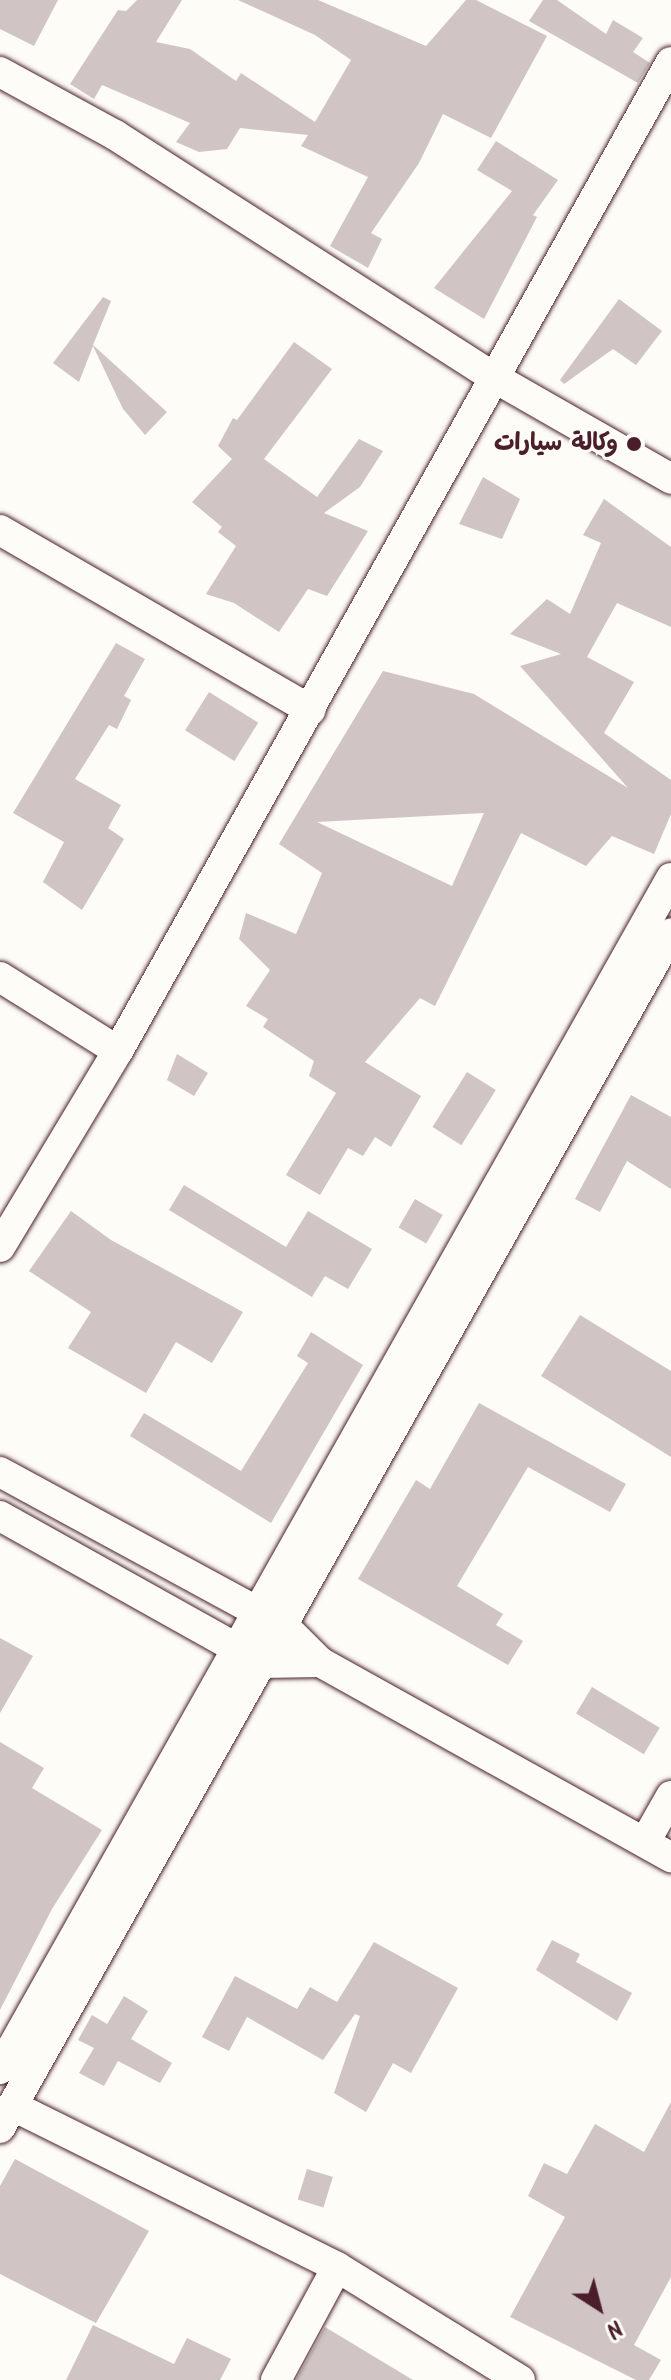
<!DOCTYPE html>
<meta charset="utf-8">
<style>
body{margin:0}
#map{position:relative;width:671px;height:2380px;overflow:hidden;background:#fdfcf7;font-family:Kalam,"Playpen Sans Arabic",sans-serif}
div>[style]{position:absolute}
.building>*{inset:0;background:#d0c5c4;transform-origin:0 0}
.roads{filter:drop-shadow(0 0 2px #4a1f2b) drop-shadow(0 0 2px #4a1f2b)}
.street>*{height:30px;margin:-15px;padding:0 15px;transform-origin:15px;border-radius:15px;background:#fdfcf7}
.dots>*{width:22px;height:22px;translate:-50% -50%;box-sizing:border-box;border:4px solid #fdfcf7;border-radius:50%}
span{translate:-50% -50%;white-space:nowrap;text-align:center;line-height:1.15;-webkit-text-stroke:6px #fdfcf7;paint-order:stroke}
.poi-label{font-size:24px;color:#4a1f2b;font-weight:700}
.right{translate:-100% -50%;text-align:right}
.north{position:absolute;left:559px;top:2268px;width:80px;height:80px;-webkit-text-stroke:6px #fdfcf7;paint-order:stroke;rotate:144deg;font-size:22px;font-weight:700;line-height:32px;text-align:center;color:#4a1f2b}
.north::after{content:'';display:block;margin:auto;width:28px;height:36px;background:#4a1f2b;clip-path:polygon(50% 0,100% 100%,50% 72%,0 100%)}
</style>
<div id="map">
<div class="building">
<i style="clip-path:polygon(0 0,58px 0,34px 46px,0 29px)"></i>
<i style="clip-path:polygon(137px 0,182px 0,156px 42px,190px 49px,236px 81px,241px 73px,315px 122px,351px 60px,315px 35px,238px 0,318px 0,426px 46px,466px 0,476px 0,547px 36px,491px 138px,443px 114px,419px 163px,371px 233px,382px 239px,368px 268px,330px 246px,368px 177px,301px 146px,308px 135px,240px 128px,227px 149px,199px 152px,176px 142px,190px 123px,102px 85px,94px 99px,70px 84px,118px 10px,126px 11px)"></i>
<i style="clip-path:polygon(543px 0,557px 0,606px 34px,613px 20px,643px 38px,633px 52px,650px 63px,638px 83px,529px 21px)"></i>
<i style="clip-path:polygon(496px 141px,558px 180px,533px 215px,537px 217px,484px 319px,434px 288px,512px 191px,477px 170px)"></i>
<i style="clip-path:polygon(103px 297px,111px 301px,93px 345px,167px 412px,145px 435px,123px 409px,93px 346px,79px 382px,53px 363px)"></i>
<i style="clip-path:polygon(619px 299px,662px 331px,636px 365px,613px 349px,564px 384px,560px 380px)"></i>
<i style="clip-path:polygon(294px 342px,332px 369px,264px 459px,317px 497px,359px 439px,383px 451px,360px 487px,324px 513px,368px 531px,327px 596px,308px 589px,279px 632px,234px 603px,206px 594px,236px 546px,218px 532px,222px 527px,192px 502px,232px 459px,218px 446px,233px 418px,237px 420px)"></i>
<i style="clip-path:polygon(483px 477px,520px 499px,502px 539px,459px 524px)"></i>
<i style="clip-path:polygon(evenodd,604px 499px,671px 547px,671px 627px,617px 603px,587px 657px,634px 682px,604px 733px,671px 780px,671px 814px,654px 854px,612px 836px,586px 866px,521px 833px,435px 1006px,420px 998px,365px 1062px,421px 1096px,391px 1147px,375px 1137px,363px 1156px,348px 1148px,320px 1195px,286px 1175px,336px 1093px,309px 1076px,314px 1061px,263px 1027px,268px 1019px,246px 1006px,270px 970px,239px 939px,246px 913px,296px 934px,322px 873px,279px 844px,383px 671px,474px 694px,628px 788px,520px 666px,561px 654px,510px 634px,547px 599px,570px 614px,601px 543px,583px 535px,604px 499px,484px 813px,452px 886px,317px 822px,484px 813px)"></i>
<i style="clip-path:polygon(116px 643px,145px 659px,124px 696px,131px 700px,117px 729px,109px 725px,75px 779px,121px 805px,108px 828px,124px 839px,82px 910px,43px 882px,64px 842px,13px 813px)"></i>
<i style="left:209px;top:692px;width:58px;height:45px;rotate:32deg"></i>
<i style="clip-path:polygon(177px 1054px,208px 1073px,194px 1096px,167px 1080px)"></i>
<i style="left:467px;top:1072px;width:34px;height:65px;rotate:32deg"></i>
<i style="clip-path:polygon(631px 1095px,671px 1117px,671px 1189px,627px 1161px,600px 1212px,575px 1199px)"></i>
<i style="clip-path:polygon(184px 1185px,286px 1247px,308px 1211px,372px 1249px,348px 1289px,325px 1276px,312px 1297px,169px 1210px)"></i>
<i style="left:415px;top:1199px;width:32px;height:33px;rotate:30deg"></i>
<i style="clip-path:polygon(71px 1211px,111px 1240px,243px 1312px,212px 1363px,176px 1342px,146px 1393px,68px 1348px,91px 1312px,29px 1271px)"></i>
<i style="clip-path:polygon(580px 1315px,671px 1371px,671px 1457px,541px 1376px)"></i>
<i style="clip-path:polygon(311px 1332px,363px 1365px,271px 1523px,130px 1436px,144px 1413px,241px 1471px,308px 1363px,297px 1356px)"></i>
<i style="clip-path:polygon(479px 1403px,626px 1484px,610px 1512px,528px 1467px,457px 1586px,503px 1614px,496px 1625px,523px 1641px,508px 1665px,358px 1579px,416px 1480px,430px 1489px)"></i>
<i style="clip-path:polygon(0 1638px,33px 1656px,0 1713px)"></i>
<i style="left:592px;top:1687px;width:79px;height:31px;rotate:31deg"></i>
<i style="clip-path:polygon(0 1742px,44px 1768px,32px 1788px,102px 1830px,52px 1909px,0 2010px)"></i>
<i style="clip-path:polygon(552px 1940px,580px 1954px,576px 1962px,632px 1993px,617px 2021px,536px 1970px)"></i>
<i style="clip-path:polygon(374px 1942px,458px 1988px,411px 2073px,393px 2063px,366px 2112px,334px 2093px,360px 2016px,355px 2014px,323px 2060px,247px 2017px,229px 2051px,202px 2037px,235px 1976px,297px 2009px,310px 1987px,337px 2002px)"></i>
<i style="clip-path:polygon(124px 1996px,148px 2011px,131px 2039px,172px 2063px,160px 2083px,118px 2061px,104px 2086px,79px 2073px,94px 2048px,78px 2040px,92px 2015px,107px 2024px)"></i>
<i style="clip-path:polygon(671px 2102px,671px 2277px,634px 2345px,661px 2360px,649px 2380px,636px 2380px,510px 2317px,565px 2217px,528px 2196px,544px 2163px,567px 2174px,595px 2124px,644px 2152px)"></i>
<i style="clip-path:polygon(15px 2159px,149px 2231px,96px 2323px,0 2274px,0 2186px)"></i>
<i style="left:307px;top:2169px;width:27px;height:32px;rotate:17deg"></i>
<i style="clip-path:polygon(93px 2325px,174px 2364px,187px 2338px,231px 2359px,220px 2380px,66px 2380px)"></i>
<i style="clip-path:polygon(325px 2327px,413px 2380px,296px 2380px)"></i>
</div>
<div class="roads">
<div class="street">
<i style="left:0;top:72px;width:131px;rotate:28.7deg"></i>
<i style="left:115px;top:135px;width:451px;rotate:32.6deg"></i>
<i style="left:495px;top:378px;width:203px;rotate:29.8deg"></i>
<i style="left:0;top:530px;width:359px;rotate:30.1deg"></i>
<i style="left:0;top:977px;width:139px;rotate:32.1deg"></i>
<i style="left:0;top:1247px;width:229px;rotate:-59deg"></i>
<i style="left:118px;top:1051px;width:1133px;rotate:-60.79deg"></i>
<i style="left:0;top:1472px;width:323px;rotate:28.5deg"></i>
<i style="left:284px;top:1626px;width:51px;rotate:45deg"></i>
<i style="left:320px;top:1662px;width:402px;rotate:29.1deg"></i>
<i style="left:0;top:1516px;width:301px;rotate:29.2deg"></i>
<i style="left:263px;top:1663px;width:57px;rotate:-1deg"></i>
<i style="left:645px;top:1842px;width:53px;rotate:-60.5deg"></i>
<i style="left:0;top:2069px;width:1367px;rotate:-60.6deg"></i>
<i style="left:13px;top:2106px;width:362px;rotate:26.4deg"></i>
<i style="left:337px;top:2267px;width:215px;rotate:31.7deg"></i>
<i style="left:0;top:2128px;width:1370px;rotate:-60.69deg"></i>
<i style="left:276px;top:2380px;width:128px;rotate:-61.6deg"></i>
</div>
</div>
<div class="dots">
<i style="left:634px;top:444px;background:#4a1f2b"></i>
</div>
<div class="poi-label">
<span class="right" style="left:618px;top:444px">وكالة سيارات</span>
</div>
<div class="north">N</div>
</div>
